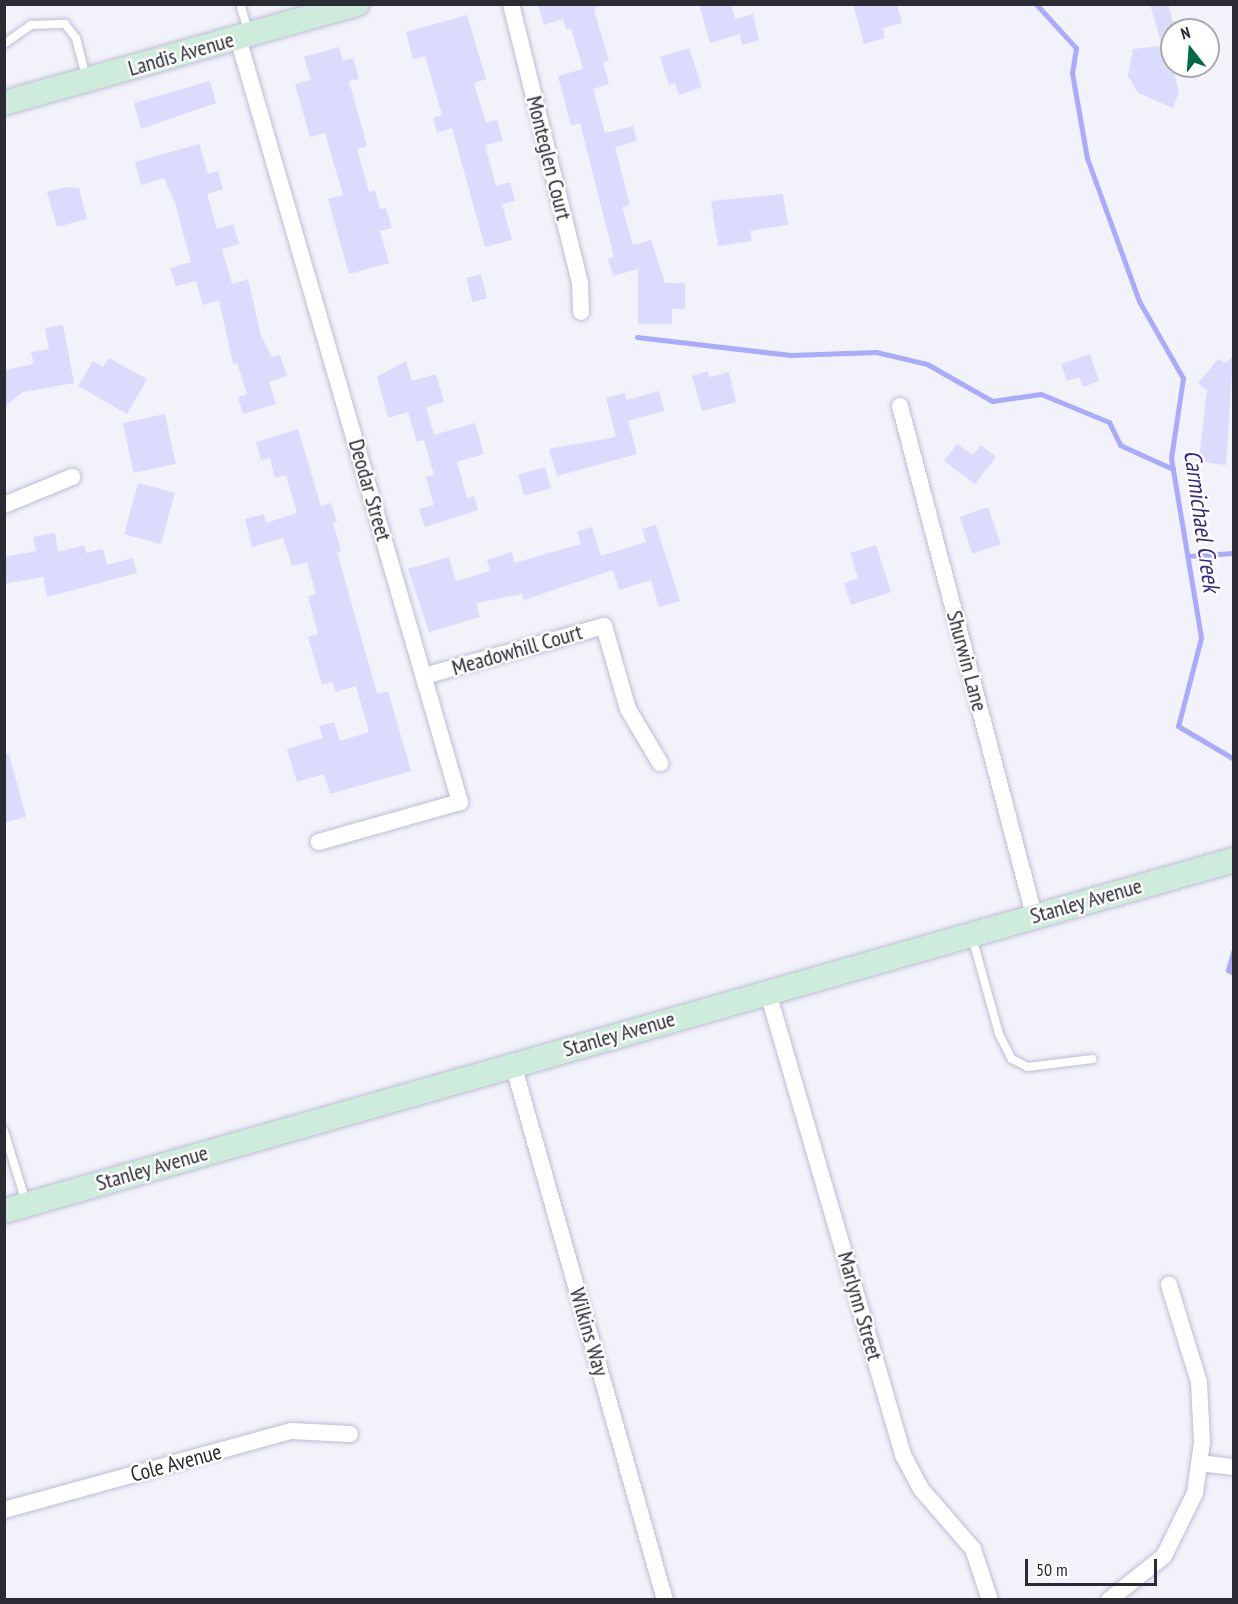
<!DOCTYPE html>
<style>
body{margin:0}
#map{position:relative;width:1238px;height:1604px;overflow:hidden;background:#f2f2fb;font-family:"PT Sans Narrow",sans-serif}
div>[style]{position:absolute}
.stream>*{height:5px;margin:-2.5px;padding:0 2.5px;transform-origin:2.5px;border-radius:2.5px;background:#ababfd}
.building>*{inset:0;background:#dadbfd;transform-origin:0 0}
.roads{filter:drop-shadow(0 0 2px #bcbdd3) drop-shadow(0 0 2px #bcbdd3)}
.lane>*{height:8px;margin:-4px;padding:0 4px;transform-origin:4px;border-radius:4px;background:#fff}
.street>*{height:16px;margin:-8px;padding:0 8px;transform-origin:8px;border-radius:8px;background:#fff}
.secondary>*{height:24px;margin:-12px;padding:0 12px;transform-origin:12px;border-radius:12px;background:#ceecdc}
span{translate:-50% -50%;white-space:nowrap;text-align:center;line-height:1.15;-webkit-text-stroke:4.5px #fff;paint-order:stroke}
.street-label{font-size:22px;color:#2a2b33}
.water-label{font-size:24px;color:#372884;font-style:italic}
.frame{position:absolute;inset:0;border:6px solid #2a2b33;pointer-events:none}
.north{position:absolute;left:1160px;top:18px;width:60px;height:60px;box-sizing:border-box;background:#fff;border:2px solid #aaaaad;border-radius:50%;rotate:343deg;font-size:16px;font-weight:700;line-height:24px;text-align:center;color:#2a2b33}
.north::after{content:'';display:block;margin:auto;width:21px;height:27px;background:#006b43;clip-path:polygon(50% 0,100% 100%,50% 72%,0 100%)}
.scale{position:absolute;left:1025px;top:1559px;width:132px;height:27px;box-sizing:border-box;border:3px solid #2a2b33;border-top:0;padding-left:8px;font-size:18px;line-height:21px;white-space:nowrap;color:#2a2b33;-webkit-text-stroke:4px #fff;paint-order:stroke}
</style>
<div id="map">
<div class="stream">
<i style="left:1036px;top:4px;width:59px;rotate:47.7deg"></i>
<i style="left:1076px;top:48px;width:25px;rotate:99deg"></i>
<i style="left:1072px;top:73px;width:86px;rotate:80deg"></i>
<i style="left:1087px;top:158px;width:152px;rotate:70deg"></i>
<i style="left:1139px;top:301px;width:89px;rotate:60.3deg"></i>
<i style="left:1183px;top:378px;width:81px;rotate:98.5deg"></i>
<i style="left:1171px;top:458px;width:182px;rotate:80.5deg"></i>
<i style="left:1201px;top:638px;width:91px;rotate:104.6deg"></i>
<i style="left:1178px;top:726px;width:65px;rotate:30.5deg"></i>
<i style="left:637px;top:337px;width:155px;rotate:6.7deg"></i>
<i style="left:791px;top:355px;width:85px;rotate:-2deg"></i>
<i style="left:876px;top:352px;width:52px;rotate:13.2deg"></i>
<i style="left:927px;top:364px;width:75px;rotate:29.6deg"></i>
<i style="left:992px;top:401px;width:49px;rotate:-8.1deg"></i>
<i style="left:1041px;top:394px;width:74px;rotate:22.4deg"></i>
<i style="left:1109px;top:422px;width:25px;rotate:64deg"></i>
<i style="left:1120px;top:445px;width:58px;rotate:24.4deg"></i>
<i style="left:1188px;top:556px;width:46px;rotate:-3.7deg"></i>
<i style="left:1234px;top:949px;width:22px;rotate:106deg"></i>
<i style="left:1228px;top:970px;width:7px;rotate:27deg"></i>
</div>
<div class="building">
<i style="clip-path:polygon(538px 4px,600px 4px,594px 10px,609px 61px,603px 62px,609px 84px,593px 89px,605px 133px,633px 126px,637px 141px,615px 147px,630px 205px,622px 207px,633px 245px,651px 240px,665px 283px,685px 283px,685px 309px,672px 309px,672px 324px,638px 324px,638px 269px,613px 276px,608px 259px,614px 257px,580px 123px,571px 126px,558px 76px,583px 69px,571px 28px,566px 30px,563px 19px,544px 25px)"></i>
<i style="clip-path:polygon(699px 4px,731px 4px,735px 19px,753px 14px,759px 40px,742px 45px,740px 34px,710px 43px)"></i>
<i style="clip-path:polygon(853px 4px,897px 4px,902px 23px,883px 28px,885px 38px,864px 44px)"></i>
<i style="clip-path:polygon(1150px 4px,1168px 4px,1175px 30px,1172px 66px,1179px 91px,1173px 108px,1138px 93px,1128px 76px,1133px 49px,1162px 46px)"></i>
<i style="clip-path:polygon(467px 15px,486px 79px,474px 83px,486px 123px,497px 120px,503px 141px,485px 145px,496px 186px,510px 182px,515px 201px,502px 204px,512px 240px,485px 247px,452px 128px,437px 133px,433px 118px,442px 115px,425px 56px,413px 59px,406px 32px)"></i>
<i style="clip-path:polygon(339px 47px,343px 61px,353px 58px,359px 79px,349px 81px,367px 146px,357px 149px,369px 192px,375px 190px,380px 209px,386px 208px,392px 228px,380px 231px,389px 263px,349px 274px,328px 199px,343px 195px,325px 133px,310px 137px,295px 84px,311px 80px,304px 57px)"></i>
<i style="clip-path:polygon(689px 48px,702px 87px,679px 95px,675px 83px,669px 85px,660px 57px)"></i>
<i style="clip-path:polygon(210px 81px,216px 103px,141px 129px,134px 103px)"></i>
<i style="clip-path:polygon(199px 144px,208px 174px,218px 171px,223px 189px,207px 194px,217px 229px,233px 224px,239px 244px,222px 249px,232px 284px,248px 279px,261px 336px,272px 357px,280px 355px,287px 376px,269px 382px,276px 404px,243px 414px,238px 397px,247px 394px,237px 363px,233px 364px,219px 300px,203px 305px,196px 281px,176px 286px,170px 268px,191px 262px,175px 203px,164px 178px,141px 185px,135px 162px)"></i>
<i style="clip-path:polygon(67px 187px,79px 188px,87px 219px,57px 227px,47px 192px)"></i>
<i style="clip-path:polygon(783px 194px,788px 225px,750px 231px,752px 241px,718px 246px,711px 201px)"></i>
<i style="left:481px;top:274px;width:25px;height:15px;rotate:76deg"></i>
<i style="clip-path:polygon(63px 325px,74px 383px,23px 392px,4px 407px,4px 370px,34px 364px,31px 352px,49px 349px,45px 328px)"></i>
<i style="clip-path:polygon(1090px 354px,1099px 381px,1083px 387px,1079px 377px,1067px 381px,1061px 364px)"></i>
<i style="clip-path:polygon(1233px 356px,1226px 465px,1210px 463px,1199px 459px,1207px 390px,1198px 383px,1218px 359px,1226px 363px)"></i>
<i style="clip-path:polygon(109px 358px,147px 379px,127px 414px,78px 386px,93px 361px,103px 367px)"></i>
<i style="clip-path:polygon(406px 361px,412px 381px,436px 374px,444px 402px,426px 407px,434px 435px,475px 423px,484px 454px,457px 462px,467px 498px,474px 496px,478px 510px,425px 527px,419px 509px,434px 505px,426px 477px,434px 475px,424px 440px,417px 442px,408px 412px,388px 418px,377px 377px)"></i>
<i style="clip-path:polygon(708px 371px,709px 377px,729px 372px,736px 402px,702px 411px,692px 376px)"></i>
<i style="clip-path:polygon(659px 391px,664px 411px,628px 421px,637px 454px,557px 476px,549px 449px,616px 437px,606px 398px,625px 393px,626px 400px)"></i>
<i style="left:165px;top:414px;width:51px;height:43px;rotate:78deg"></i>
<i style="clip-path:polygon(298px 429px,321px 506px,331px 503px,337px 522px,333px 523px,341px 551px,337px 552px,377px 694px,388px 691px,411px 771px,330px 794px,324px 774px,297px 782px,287px 749px,323px 738px,319px 726px,334px 722px,340px 741px,369px 732px,356px 686px,336px 692px,332px 682px,322px 685px,308px 637px,318px 634px,308px 596px,316px 594px,307px 562px,292px 566px,283px 538px,252px 547px,245px 519px,264px 514px,266px 523px,297px 513px,286px 475px,275px 478px,270px 458px,261px 460px,256px 442px)"></i>
<i style="clip-path:polygon(957px 444px,973px 455px,981px 445px,996px 457px,975px 484px,944px 461px)"></i>
<i style="left:545px;top:467px;width:22px;height:28px;rotate:74deg"></i>
<i style="left:138px;top:483px;width:38px;height:53px;rotate:15deg"></i>
<i style="left:988px;top:507px;width:39px;height:30px;rotate:71deg"></i>
<i style="clip-path:polygon(656px 525px,680px 601px,659px 607px,651px 580px,619px 590px,613px 570px,524px 600px,522px 594px,476px 603px,480px 617px,429px 632px,408px 569px,449px 557px,456px 581px,490px 571px,487px 560px,512px 552px,514px 563px,581px 544px,577px 531px,592px 527px,601px 556px,646px 542px,642px 529px)"></i>
<i style="clip-path:polygon(55px 533px,58px 552px,84px 545px,86px 553px,103px 549px,107px 565px,133px 558px,137px 573px,47px 597px,43px 577px,4px 584px,4px 557px,36px 551px,33px 537px)"></i>
<i style="clip-path:polygon(876px 545px,891px 592px,851px 605px,844px 583px,858px 578px,850px 553px)"></i>
<i style="clip-path:polygon(9px 754px,26px 817px,4px 823px,4px 755px)"></i>
</div>
<div class="roads">
<div class="lane">
<i style="left:240px;top:4px;width:28px;rotate:73deg"></i>
<i style="left:4px;top:44px;width:33px;rotate:-35deg"></i>
<i style="left:31px;top:25px;width:34px;rotate:-2deg"></i>
<i style="left:65px;top:24px;width:18px;rotate:52deg"></i>
<i style="left:76px;top:38px;width:40px;rotate:75.6deg"></i>
<i style="left:972px;top:937px;width:101px;rotate:74.4deg"></i>
<i style="left:999px;top:1034px;width:28px;rotate:63deg"></i>
<i style="left:1012px;top:1059px;width:18px;rotate:27deg"></i>
<i style="left:1028px;top:1067px;width:65px;rotate:-7deg"></i>
<i style="left:4px;top:1131px;width:74px;rotate:72.8deg"></i>
</div>
<div class="street">
<i style="left:511px;top:4px;width:286px;rotate:76.1deg"></i>
<i style="left:580px;top:282px;width:30px;rotate:88deg"></i>
<i style="left:238px;top:38px;width:796px;rotate:73.8deg"></i>
<i style="left:460px;top:802px;width:147px;rotate:164.2deg"></i>
<i style="left:900px;top:406px;width:526px;rotate:75.25deg"></i>
<i style="left:4px;top:505px;width:74px;rotate:-22.4deg"></i>
<i style="left:424px;top:676px;width:187px;rotate:-15.5deg"></i>
<i style="left:604px;top:626px;width:86px;rotate:73.9deg"></i>
<i style="left:628px;top:709px;width:63px;rotate:59.3deg"></i>
<i style="left:768px;top:993px;width:481px;rotate:73.7deg"></i>
<i style="left:903px;top:1455px;width:38px;rotate:62deg"></i>
<i style="left:921px;top:1489px;width:79px;rotate:49.1deg"></i>
<i style="left:973px;top:1549px;width:54px;rotate:71.6deg"></i>
<i style="left:513px;top:1064px;width:557px;rotate:74.17deg"></i>
<i style="left:1200px;top:1463px;width:34px;rotate:7deg"></i>
<i style="left:4px;top:1510px;width:298px;rotate:-15.4deg"></i>
<i style="left:291px;top:1431px;width:59px;rotate:2.9deg"></i>
<i style="left:1109px;top:1600px;width:70px;rotate:-38.7deg"></i>
<i style="left:1164px;top:1556px;width:70px;rotate:-63.8deg"></i>
<i style="left:1195px;top:1493px;width:51px;rotate:-82.2deg"></i>
<i style="left:1202px;top:1442px;width:60px;rotate:-92.9deg"></i>
<i style="left:1199px;top:1382px;width:102px;rotate:-107.2deg"></i>
</div>
<div class="secondary">
<i style="left:4px;top:103px;width:367px;rotate:-15.7deg"></i>
<i style="left:4px;top:1211px;width:1279px;rotate:-15.93deg"></i>
</div>
</div>
<div class="street-label">
<span style="left:181px;top:54px;rotate:-16deg">Landis Avenue</span>
<span style="left:549px;top:158px;rotate:76deg">Monteglen Court</span>
<span style="left:370px;top:490px;rotate:74deg">Deodar Street</span>
<span style="left:517px;top:650px;rotate:-16deg">Meadowhill Court</span>
<span style="left:967px;top:661px;rotate:75deg">Shurwin Lane</span>
<span style="left:1086px;top:901px;rotate:-16deg">Stanley Avenue</span>
<span style="left:619px;top:1034px;rotate:-16deg">Stanley Avenue</span>
<span style="left:152px;top:1168px;rotate:-16deg">Stanley Avenue</span>
<span style="left:860px;top:1306px;rotate:74deg">Marlynn Street</span>
<span style="left:589px;top:1332px;rotate:74deg">Wilkins Way</span>
<span style="left:176px;top:1463px;rotate:-15deg">Cole Avenue</span>
</div>
<div class="water-label">
<span style="left:1202px;top:521px;rotate:82deg">Carmichael Creek</span>
</div>
<div class="frame"></div>
<div class="north">N</div>
<div class="scale">50 m</div>
</div>
